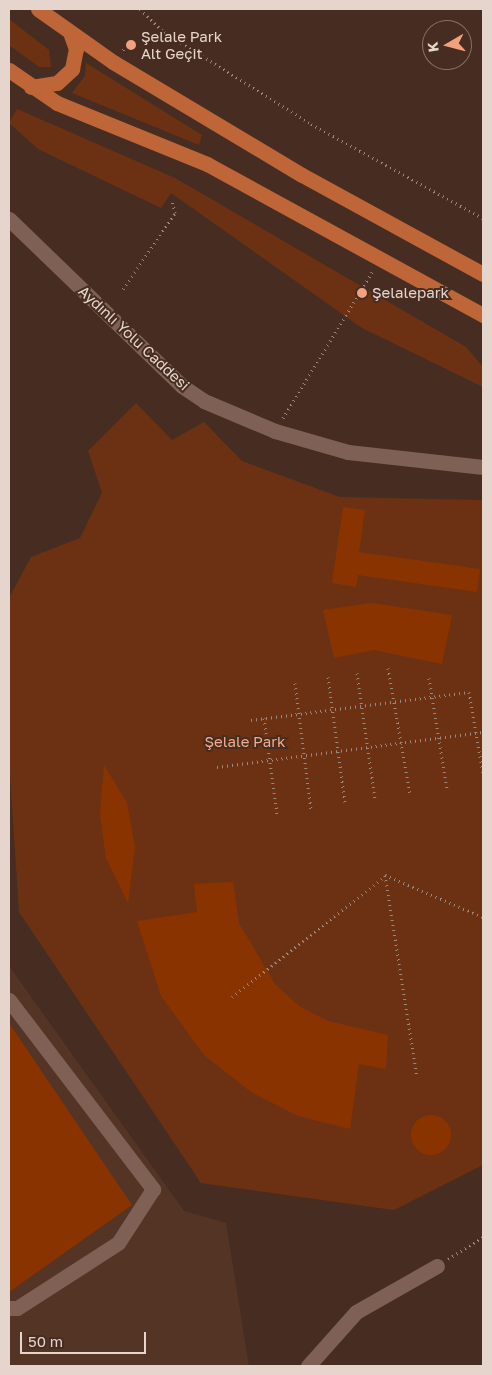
<!DOCTYPE html>
<meta charset="utf-8">
<style>
body{margin:0}
#map{position:relative;width:492px;height:1375px;overflow:hidden;background:#472d21;font-family:"Golos Text",sans-serif}
div>[style]{position:absolute}
.built>*{inset:0;background:#543425}
.green>*{inset:0;background:#6c3112}
.building>*{inset:0;background:#893400}
.round{border-radius:50%}
.path>*{height:3px;margin-top:-1.5px;transform-origin:0;background:repeating-linear-gradient(90deg,#9c877d 0 1px,transparent 0 5px)}
.minor>*{height:15px;margin:-7.5px;padding:0 7.5px;transform-origin:7.5px;border-radius:7.5px;background:#7e6154}
.major>*{height:15px;margin:-7.5px;padding:0 7.5px;transform-origin:7.5px;border-radius:7.5px;background:#be6637}
.dots>*{width:14px;height:14px;translate:-50% -50%;box-sizing:border-box;border:2px solid #472d21;border-radius:50%}
span{translate:-50% -50%;white-space:nowrap;text-align:center;line-height:1.15;-webkit-text-stroke:4px #472d21;paint-order:stroke}
.poi-label{font-size:15px;color:#e6d5cd}
.left{translate:0 -50%;text-align:left}
.street-label{font-size:15px;color:#e6d5cd}
.park-label{font-size:15px;color:#f2ab8b}
.frame{position:absolute;inset:0;border:10px solid #e6d5cd;pointer-events:none}
.north{position:absolute;left:422px;top:20px;width:50px;height:50px;box-sizing:border-box;background:#472d21;border:1px solid #877066;border-radius:50%;rotate:262deg;font-size:14px;font-weight:700;line-height:20px;text-align:center;color:#e6d5cd}
.north::after{content:'';display:block;margin:auto;width:18px;height:22px;background:#f1a17d;clip-path:polygon(50% 0,100% 100%,50% 72%,0 100%)}
.scale{position:absolute;left:20px;top:1332px;width:126px;height:22px;box-sizing:border-box;border:2px solid #e6d5cd;border-top:0;padding-left:6px;font-size:15px;line-height:18px;white-space:nowrap;color:#e6d5cd;-webkit-text-stroke:4px #472d21;paint-order:stroke}
</style>
<div id="map">
<div class="built">
<i style="clip-path:polygon(9px 966px,184px 1211px,226px 1223px,249px 1366px,9px 1366px)"></i>
</div>
<div class="green">
<i style="clip-path:polygon(9px 19px,49px 50px,51px 67px,39px 67px,9px 45px)"></i>
<i style="clip-path:polygon(86px 63px,202px 135px,199px 145px,72px 93px,85px 76px)"></i>
<i style="clip-path:polygon(17px 109px,175px 178px,466px 347px,483px 367px,483px 387px,362px 328px,171px 193px,161px 208px,38px 149px,9px 123px)"></i>
<i style="clip-path:polygon(136px 403px,172px 440px,204px 422px,242px 461px,340px 497px,483px 500px,483px 1165px,394px 1210px,201px 1183px,19px 912px,9px 760px,9px 598px,31px 557px,80px 538px,102px 493px,88px 451px)"></i>
</div>
<div class="building">
<i style="clip-path:polygon(343px 507px,365px 510px,359px 552px,480px 569px,477px 592px,358px 575px,356px 587px,332px 583px)"></i>
<i style="clip-path:polygon(371px 603px,452px 615px,442px 664px,374px 650px,334px 658px,323px 610px)"></i>
<i style="clip-path:polygon(104px 765px,127px 803px,135px 847px,128px 903px,106px 858px,100px 815px)"></i>
<i style="clip-path:polygon(233px 882px,239px 923px,275px 984px,299px 1006px,328px 1021px,388px 1035px,386px 1069px,359px 1064px,350px 1129px,298px 1116px,251px 1092px,204px 1055px,161px 996px,137px 921px,197px 912px,194px 884px)"></i>
<i style="clip-path:polygon(9px 1023px,132px 1205px,9px 1292px)"></i>
<i class="round" style="left:411px;top:1115px;width:40px;height:40px"></i>
</div>
<div class="path">
<i style="left:140px;top:9px;width:33px;rotate:44deg"></i>
<i style="left:164px;top:32px;width:173px;rotate:32deg"></i>
<i style="left:311px;top:124px;width:196px;rotate:28.7deg"></i>
<i style="left:123px;top:50px;width:12px;rotate:-55deg"></i>
<i style="left:123px;top:289px;width:92px;rotate:-55.6deg"></i>
<i style="left:175px;top:213px;width:13px;rotate:-103deg"></i>
<i style="left:283px;top:418px;width:171px;rotate:-58.6deg"></i>
<i style="left:388px;top:668px;width:128px;rotate:80.1deg"></i>
<i style="left:357px;top:673px;width:127px;rotate:81.9deg"></i>
<i style="left:328px;top:677px;width:127px;rotate:82.3deg"></i>
<i style="left:429px;top:678px;width:112px;rotate:80.8deg"></i>
<i style="left:295px;top:683px;width:127px;rotate:82.8deg"></i>
<i style="left:264px;top:718px;width:97px;rotate:82.3deg"></i>
<i style="left:251px;top:720px;width:220px;rotate:-7.3deg"></i>
<i style="left:469px;top:692px;width:83px;rotate:80.3deg"></i>
<i style="left:217px;top:767px;width:268px;rotate:-7.5deg"></i>
<i style="left:385px;top:875px;width:204px;rotate:81deg"></i>
<i style="left:385px;top:875px;width:107px;rotate:23.2deg"></i>
<i style="left:232px;top:997px;width:195px;rotate:-38.3deg"></i>
<i style="left:448px;top:1259px;width:41px;rotate:-32.2deg"></i>
</div>
<div class="minor">
<i style="left:9px;top:219px;width:240px;rotate:44deg"></i>
<i style="left:182px;top:386px;width:27px;rotate:34deg"></i>
<i style="left:204px;top:401px;width:77px;rotate:22.9deg"></i>
<i style="left:275px;top:431px;width:76px;rotate:16deg"></i>
<i style="left:348px;top:452px;width:136px;rotate:6.3deg"></i>
<i style="left:9px;top:1000px;width:238px;rotate:52.7deg"></i>
<i style="left:153px;top:1189px;width:64px;rotate:122.9deg"></i>
<i style="left:118px;top:1243px;width:120px;rotate:147.2deg"></i>
<i style="left:17px;top:1308px;width:8px;rotate:180deg"></i>
<i style="left:308px;top:1366px;width:72px;rotate:-48.4deg"></i>
<i style="left:356px;top:1312px;width:93px;rotate:-29.6deg"></i>
</div>
<div class="major">
<i style="left:38px;top:9px;width:92px;rotate:35.2deg"></i>
<i style="left:113px;top:62px;width:220px;rotate:30.9deg"></i>
<i style="left:302px;top:175px;width:206px;rotate:28.7deg"></i>
<i style="left:9px;top:70px;width:58px;rotate:34.5deg"></i>
<i style="left:57px;top:103px;width:162px;rotate:22.1deg"></i>
<i style="left:207px;top:164px;width:315px;rotate:28.7deg"></i>
<i style="left:31px;top:87px;width:26px;rotate:-9deg"></i>
<i style="left:57px;top:83px;width:21px;rotate:-43deg"></i>
<i style="left:72px;top:69px;width:20px;rotate:-79deg"></i>
<i style="left:76px;top:49px;width:15px;rotate:-110deg"></i>
</div>
<div class="dots">
<i style="left:131px;top:45px;background:#f1a17d"></i>
<i style="left:362px;top:293px;background:#f1a17d"></i>
</div>
<div class="poi-label">
<span class="left" style="left:141px;top:45px">Şelale Park<br>Alt Geçit</span>
<span class="left" style="left:372px;top:293px">Şelalepark</span>
</div>
<div class="street-label">
<span style="left:134px;top:338px;rotate:43deg">Aydınlı Yolu Caddesi</span>
</div>
<div class="park-label">
<span style="left:245px;top:742px">Şelale Park</span>
</div>
<div class="frame"></div>
<div class="north">K</div>
<div class="scale">50 m</div>
</div>
